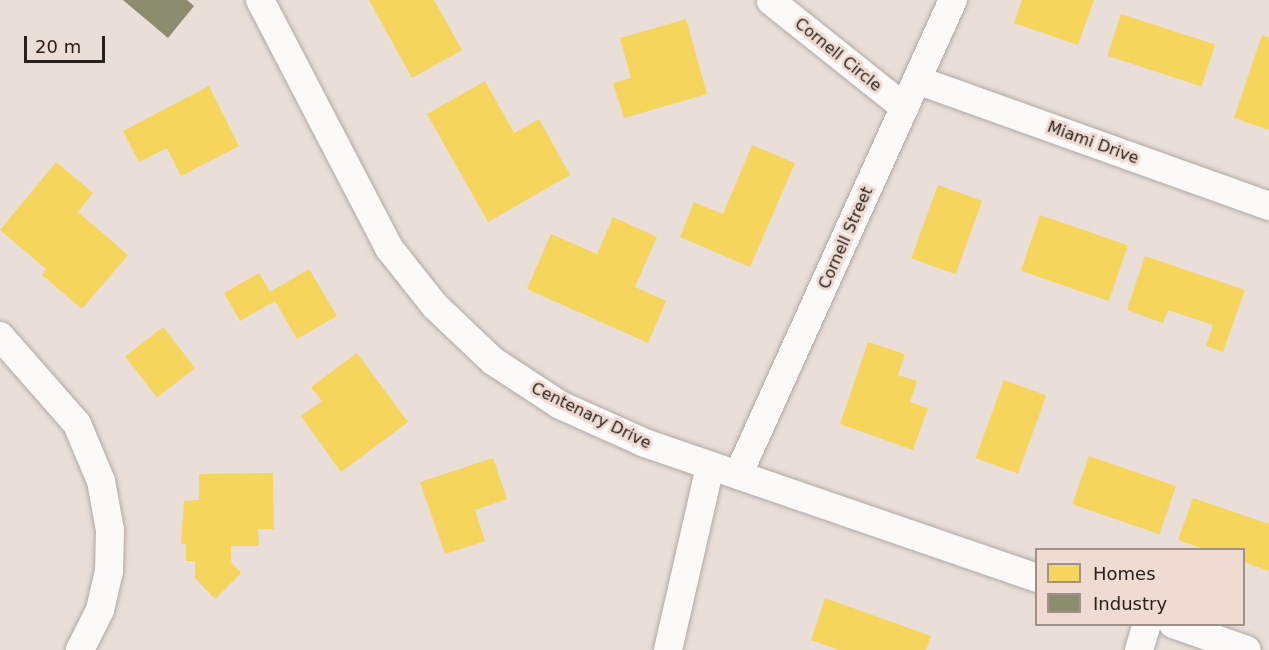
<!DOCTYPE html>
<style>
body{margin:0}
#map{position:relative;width:1269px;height:650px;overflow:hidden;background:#e9ded8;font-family:"DejaVu Sans",sans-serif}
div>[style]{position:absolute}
.homes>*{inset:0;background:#f6d55c;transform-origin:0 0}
.industry>*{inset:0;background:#8c8c6e}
.roads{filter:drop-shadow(0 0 2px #b1a9a4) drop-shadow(0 0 2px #b1a9a4)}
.street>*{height:28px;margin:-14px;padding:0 14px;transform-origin:14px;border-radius:14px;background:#fcfaf9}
span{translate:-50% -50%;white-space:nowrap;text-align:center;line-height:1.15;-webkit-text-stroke:6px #efdbd2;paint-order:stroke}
.street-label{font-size:16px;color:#27201d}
.legend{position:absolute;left:1035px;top:548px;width:210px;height:78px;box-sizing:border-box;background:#efdbd2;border:2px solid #9f908a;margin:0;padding:8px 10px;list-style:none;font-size:18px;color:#27201d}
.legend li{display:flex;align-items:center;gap:12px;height:30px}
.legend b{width:30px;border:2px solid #9f908a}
.scale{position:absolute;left:24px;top:36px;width:81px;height:27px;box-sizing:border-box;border:3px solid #27201d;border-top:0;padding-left:8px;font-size:18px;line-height:21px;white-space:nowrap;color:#27201d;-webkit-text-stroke:4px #efdbd2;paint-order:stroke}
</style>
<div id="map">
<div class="homes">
<i style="clip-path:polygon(369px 0,434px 0,462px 50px,412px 78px)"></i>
<i style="clip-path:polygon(1022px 0,1094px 0,1078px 45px,1014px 23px)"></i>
<i style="left:1121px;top:14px;width:99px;height:44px;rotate:18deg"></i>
<i style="clip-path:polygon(686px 19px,707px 94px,624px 118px,613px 83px,631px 78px,620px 38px)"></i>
<i style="clip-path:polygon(1262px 35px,1269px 38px,1269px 130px,1234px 118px)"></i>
<i style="clip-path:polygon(485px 81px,514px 133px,539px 119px,570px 175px,488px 222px,427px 114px)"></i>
<i style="clip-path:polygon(209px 86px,239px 146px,181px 176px,167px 148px,139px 162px,123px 131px)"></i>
<i style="clip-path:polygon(752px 145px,795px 163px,750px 267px,680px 237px,694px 202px,723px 214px)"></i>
<i style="clip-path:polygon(56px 162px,93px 193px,78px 212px,128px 255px,82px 309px,42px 275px,46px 269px,0 230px)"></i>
<i style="left:938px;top:185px;width:47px;height:78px;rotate:20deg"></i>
<i style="left:1040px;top:215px;width:93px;height:59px;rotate:19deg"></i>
<i style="clip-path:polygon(613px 217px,657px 237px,635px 287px,666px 301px,648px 343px,527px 289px,551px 234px,597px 254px)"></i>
<i style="clip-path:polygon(1145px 256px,1245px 290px,1223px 352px,1206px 346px,1213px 325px,1168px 310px,1163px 323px,1127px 310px)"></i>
<i style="clip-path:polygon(309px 269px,337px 316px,297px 339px,275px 301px,240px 321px,224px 293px,259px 273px,270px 292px)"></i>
<i style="left:163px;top:327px;width:52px;height:48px;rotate:52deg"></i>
<i style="clip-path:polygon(868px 342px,905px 354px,898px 375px,917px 381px,910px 402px,928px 408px,913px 450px,840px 424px)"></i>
<i style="clip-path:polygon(357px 353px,408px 422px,341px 472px,301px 416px,322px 401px,311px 387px)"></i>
<i style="left:1004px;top:380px;width:45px;height:83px;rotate:20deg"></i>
<i style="left:1089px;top:456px;width:92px;height:51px;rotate:19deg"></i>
<i style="clip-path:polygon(493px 458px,507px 499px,475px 510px,485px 541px,445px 554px,420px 482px)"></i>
<i style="clip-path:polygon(273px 473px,274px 529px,258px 529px,259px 546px,231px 546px,231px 562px,241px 573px,215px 599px,195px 578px,195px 561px,186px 561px,186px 544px,181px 544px,184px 501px,199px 500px,199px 474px)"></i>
<i style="clip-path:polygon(1193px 498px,1269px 524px,1269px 571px,1244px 562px,1244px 550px,1207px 550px,1178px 540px)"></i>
<i style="clip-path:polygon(825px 598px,931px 636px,926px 650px,839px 650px,811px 640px)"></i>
</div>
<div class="industry">
<i style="clip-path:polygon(123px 0,187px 0,194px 6px,168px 38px)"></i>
</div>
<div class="roads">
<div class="street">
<i style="left:260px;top:0;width:280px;rotate:62.5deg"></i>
<i style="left:389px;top:248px;width:74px;rotate:51.6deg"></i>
<i style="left:435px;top:306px;width:80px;rotate:43.5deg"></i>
<i style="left:493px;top:361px;width:80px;rotate:33.3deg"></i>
<i style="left:560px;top:405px;width:93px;rotate:24.1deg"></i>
<i style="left:645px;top:443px;width:414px;rotate:19deg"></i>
<i style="left:771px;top:1px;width:171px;rotate:38.6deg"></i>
<i style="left:917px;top:80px;width:374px;rotate:19.7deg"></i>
<i style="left:0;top:336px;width:117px;rotate:48.8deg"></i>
<i style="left:77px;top:424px;width:62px;rotate:67.2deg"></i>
<i style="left:101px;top:481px;width:50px;rotate:79.6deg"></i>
<i style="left:110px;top:530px;width:41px;rotate:91.4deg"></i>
<i style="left:109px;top:571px;width:40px;rotate:103deg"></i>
<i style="left:100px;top:610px;width:45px;rotate:116.6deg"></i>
<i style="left:738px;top:475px;width:521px;rotate:-65.65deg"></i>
<i style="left:1173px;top:624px;width:78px;rotate:19.4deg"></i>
<i style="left:668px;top:650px;width:188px;rotate:-77.1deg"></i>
<i style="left:1139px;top:650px;width:27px;rotate:-73deg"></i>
</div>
</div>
<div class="street-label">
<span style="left:838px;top:55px;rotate:39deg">Cornell Circle</span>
<span style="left:1093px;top:143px;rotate:20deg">Miami Drive</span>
<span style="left:846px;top:238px;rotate:-66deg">Cornell Street</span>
<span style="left:591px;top:416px;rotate:26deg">Centenary Drive</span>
</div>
<ul class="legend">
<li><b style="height:16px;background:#f6d55c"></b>Homes</li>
<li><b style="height:16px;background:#8c8c6e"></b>Industry</li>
</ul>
<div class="scale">20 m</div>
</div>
